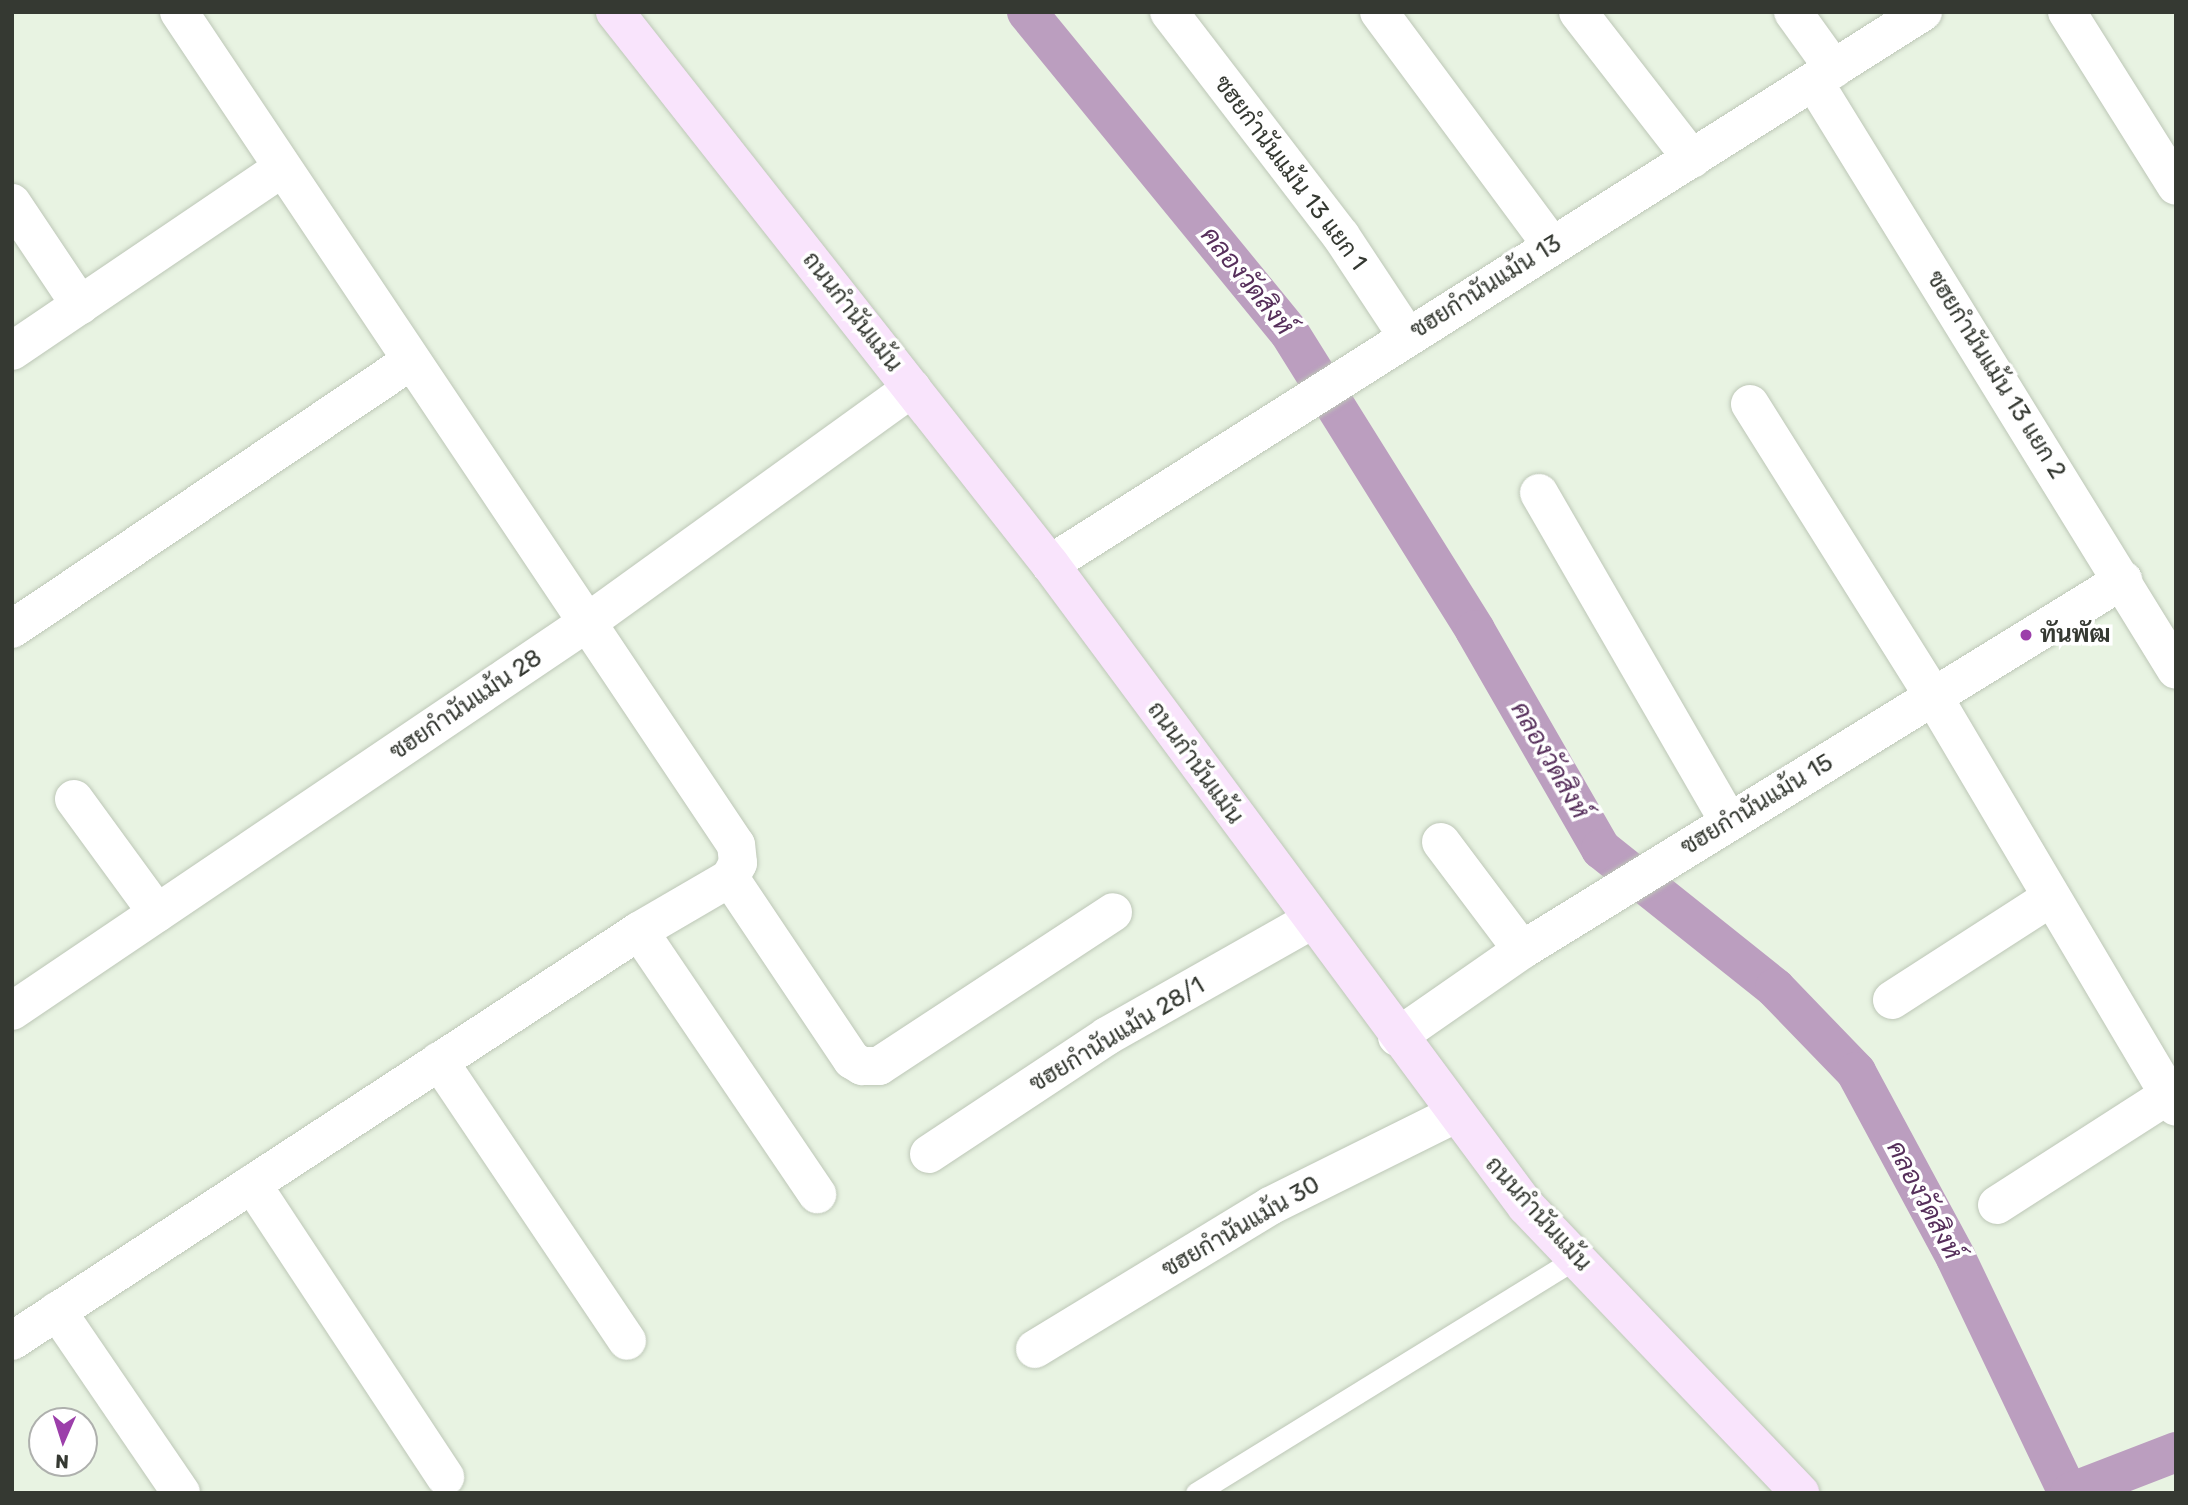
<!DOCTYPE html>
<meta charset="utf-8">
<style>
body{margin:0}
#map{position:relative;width:2188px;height:1505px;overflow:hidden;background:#e8f3e2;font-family:Rubik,Sarabun,sans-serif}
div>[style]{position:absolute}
.canal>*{height:40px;margin:-20px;padding:0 20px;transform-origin:20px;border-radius:20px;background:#bb9ebf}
.roads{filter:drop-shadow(0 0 2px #bdc7b7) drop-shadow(0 0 2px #bdc7b7)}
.lane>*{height:21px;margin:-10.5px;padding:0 10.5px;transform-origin:10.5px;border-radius:10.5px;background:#fff}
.street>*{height:38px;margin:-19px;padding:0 19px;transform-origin:19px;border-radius:19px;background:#fff}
.secondary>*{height:38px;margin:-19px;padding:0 19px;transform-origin:19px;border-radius:19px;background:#f9e4fc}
.dots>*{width:19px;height:19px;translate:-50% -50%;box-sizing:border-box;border:4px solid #fff;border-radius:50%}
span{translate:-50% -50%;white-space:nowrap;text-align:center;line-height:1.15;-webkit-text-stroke:7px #fff;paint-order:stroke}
.street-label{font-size:24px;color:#353932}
.poi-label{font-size:24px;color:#353932;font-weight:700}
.left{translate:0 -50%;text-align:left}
.water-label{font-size:26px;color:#562f5b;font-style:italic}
.frame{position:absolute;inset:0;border:14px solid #353932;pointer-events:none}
.north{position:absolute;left:28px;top:1407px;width:70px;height:70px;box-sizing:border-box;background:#fff;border:2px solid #aeb0ad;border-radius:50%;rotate:183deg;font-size:19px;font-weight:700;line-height:28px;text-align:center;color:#353932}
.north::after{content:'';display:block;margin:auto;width:24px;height:32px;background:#9c3faa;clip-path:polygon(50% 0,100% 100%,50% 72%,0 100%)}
</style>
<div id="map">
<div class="canal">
<i style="left:1027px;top:12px;width:414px;rotate:50.7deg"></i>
<i style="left:1289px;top:332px;width:351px;rotate:58deg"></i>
<i style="left:1475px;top:630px;width:253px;rotate:60.1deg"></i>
<i style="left:1601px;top:849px;width:223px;rotate:38.6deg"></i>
<i style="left:1775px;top:988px;width:117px;rotate:46deg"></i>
<i style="left:1856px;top:1072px;width:211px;rotate:61.7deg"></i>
<i style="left:1956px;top:1258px;width:260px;rotate:64.5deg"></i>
<i style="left:2070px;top:1493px;width:114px;rotate:-21.1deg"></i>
</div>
<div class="roads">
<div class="lane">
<i style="left:1196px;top:1493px;width:447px;rotate:-31.7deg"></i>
</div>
<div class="street">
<i style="left:1169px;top:12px;width:282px;rotate:52.5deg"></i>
<i style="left:1341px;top:236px;width:120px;rotate:56.6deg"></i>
<i style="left:1379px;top:12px;width:291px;rotate:53.5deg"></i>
<i style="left:1578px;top:12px;width:186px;rotate:52.2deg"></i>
<i style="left:1793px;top:12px;width:70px;rotate:54.3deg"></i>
<i style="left:2067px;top:12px;width:205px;rotate:57.9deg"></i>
<i style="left:1814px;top:82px;width:690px;rotate:58.38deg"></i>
<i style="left:12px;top:203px;width:123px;rotate:56.3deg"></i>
<i style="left:12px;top:351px;width:326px;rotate:-34.1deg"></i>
<i style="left:1750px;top:404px;width:345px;rotate:57.9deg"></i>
<i style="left:1933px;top:696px;width:477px;rotate:59.4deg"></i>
<i style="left:1539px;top:493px;width:380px;rotate:60deg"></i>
<i style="left:1050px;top:564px;width:1033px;rotate:-32.31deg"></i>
<i style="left:12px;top:629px;width:481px;rotate:-33.9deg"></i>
<i style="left:74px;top:799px;width:141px;rotate:53.9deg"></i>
<i style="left:1441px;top:842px;width:135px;rotate:53.1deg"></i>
<i style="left:730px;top:878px;width:219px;rotate:56.2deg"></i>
<i style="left:852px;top:1060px;width:12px;rotate:31deg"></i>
<i style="left:862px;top:1066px;width:17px"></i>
<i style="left:879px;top:1066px;width:280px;rotate:-33.3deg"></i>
<i style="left:639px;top:931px;width:318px;rotate:55.9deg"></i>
<i style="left:1892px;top:1000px;width:188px;rotate:-32.8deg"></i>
<i style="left:12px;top:1011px;width:691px;rotate:-34.03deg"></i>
<i style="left:585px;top:624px;width:403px;rotate:-35.8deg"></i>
<i style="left:1397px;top:1037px;width:152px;rotate:-34.8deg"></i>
<i style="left:1522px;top:950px;width:706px;rotate:-31.62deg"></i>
<i style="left:439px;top:1061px;width:337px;rotate:56.1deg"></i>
<i style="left:929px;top:1154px;width:214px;rotate:-33.5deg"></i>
<i style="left:1107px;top:1036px;width:233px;rotate:-29.5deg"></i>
<i style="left:252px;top:1184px;width:351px;rotate:56.6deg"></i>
<i style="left:1997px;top:1205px;width:213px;rotate:-32.7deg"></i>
<i style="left:57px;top:1311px;width:220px;rotate:55.7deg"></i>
<i style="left:12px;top:1341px;width:749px;rotate:-33.18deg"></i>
<i style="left:639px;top:931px;width:105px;rotate:-30.2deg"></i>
<i style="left:730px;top:878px;width:17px;rotate:-62deg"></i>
<i style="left:738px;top:863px;width:18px;rotate:-96deg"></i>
<i style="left:736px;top:845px;width:1002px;rotate:-123.77deg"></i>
<i style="left:1035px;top:1349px;width:275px;rotate:-31.3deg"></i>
<i style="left:1270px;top:1206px;width:204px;rotate:-26.4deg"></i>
</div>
<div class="secondary">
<i style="left:615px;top:12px;width:703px;rotate:51.76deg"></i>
<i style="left:1050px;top:564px;width:799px;rotate:53.45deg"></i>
<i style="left:1526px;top:1206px;width:397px;rotate:46.3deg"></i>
</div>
</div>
<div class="dots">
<i style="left:2026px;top:635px;background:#9c3faa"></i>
</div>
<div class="street-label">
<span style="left:1290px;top:173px;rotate:53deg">ซฮยกำนันแม้น 13 แยก 1</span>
<span style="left:1486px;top:287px;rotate:-32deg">ซฮยกำนันแม้น 13</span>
<span style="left:852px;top:312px;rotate:52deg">ถนนกำนันแม้น</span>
<span style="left:1996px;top:375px;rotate:58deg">ซฮยกำนันแม้น 13 แยก 2</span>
<span style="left:466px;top:705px;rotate:-34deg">ซฮยกำนันแม้น 28</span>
<span style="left:1195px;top:763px;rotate:54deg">ถนนกำนันแม้น</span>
<span style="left:1757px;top:805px;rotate:-31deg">ซฮยกำนันแม้น 15</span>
<span style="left:1117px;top:1035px;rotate:-31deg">ซฮยกำนันแม้น 28/1</span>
<span style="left:1538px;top:1214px;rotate:48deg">ถนนกำนันแม้น</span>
<span style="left:1241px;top:1227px;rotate:-30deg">ซฮยกำนันแม้น 30</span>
</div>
<div class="poi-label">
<span class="left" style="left:2040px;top:635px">ทันพัฒ</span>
</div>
<div class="water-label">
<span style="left:1247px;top:281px;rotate:51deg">คลองวัดสิงห์</span>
<span style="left:1550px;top:760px;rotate:60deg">คลองวัดสิงห์</span>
<span style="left:1924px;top:1200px;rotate:62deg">คลองวัดสิงห์</span>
</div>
<div class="frame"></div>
<div class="north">N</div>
</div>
